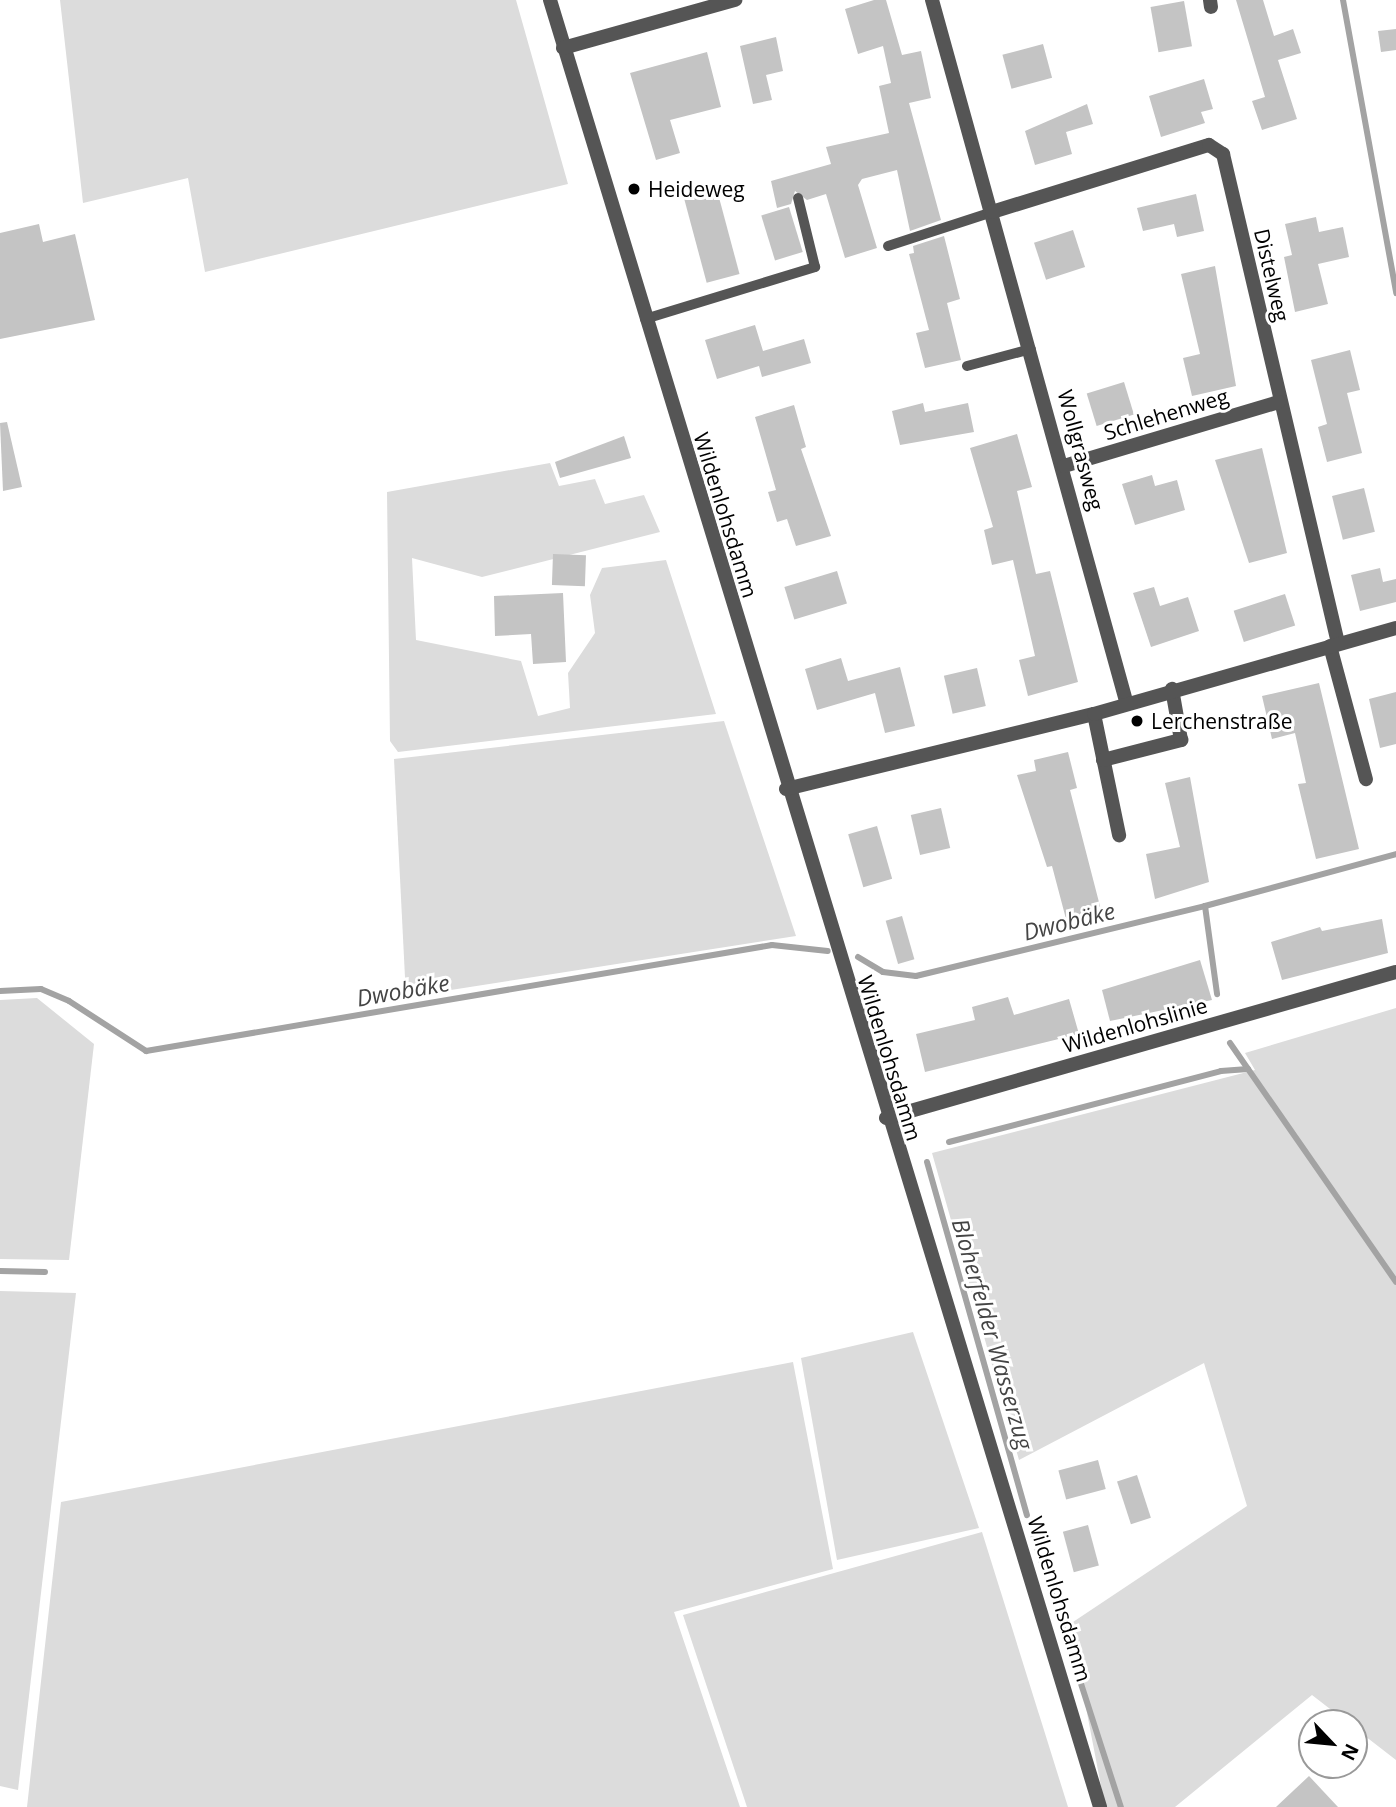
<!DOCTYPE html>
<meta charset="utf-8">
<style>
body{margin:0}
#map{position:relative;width:1396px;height:1807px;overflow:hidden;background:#fff;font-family:"Open Sans",sans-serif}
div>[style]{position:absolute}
.green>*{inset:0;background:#dcdcdc}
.stream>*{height:6px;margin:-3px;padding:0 3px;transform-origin:3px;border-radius:3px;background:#a3a3a3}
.building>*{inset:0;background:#c4c4c4;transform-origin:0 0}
.lane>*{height:10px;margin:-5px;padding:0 5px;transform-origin:5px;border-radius:5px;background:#555}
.street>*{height:14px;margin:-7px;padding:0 7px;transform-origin:7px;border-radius:7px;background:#555}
.dots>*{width:19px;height:19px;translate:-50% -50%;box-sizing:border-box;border:4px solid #fff;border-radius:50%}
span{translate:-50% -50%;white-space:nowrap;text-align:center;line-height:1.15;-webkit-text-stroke:6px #fff;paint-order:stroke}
.poi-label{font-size:21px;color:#000}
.left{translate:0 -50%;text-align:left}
.street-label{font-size:21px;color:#000}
.water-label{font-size:23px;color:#444;font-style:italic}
.north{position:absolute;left:1298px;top:1709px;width:70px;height:70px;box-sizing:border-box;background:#fff;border:2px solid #999;border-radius:50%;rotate:116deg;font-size:19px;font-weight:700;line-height:28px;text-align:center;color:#000}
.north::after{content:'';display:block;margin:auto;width:24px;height:32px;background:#000;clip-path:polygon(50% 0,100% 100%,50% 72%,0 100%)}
</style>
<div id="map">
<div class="green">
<i style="clip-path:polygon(60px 0,516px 0,568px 184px,205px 272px,188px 178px,83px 203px)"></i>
<i style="clip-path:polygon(550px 463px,559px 486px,595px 479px,605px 504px,644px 495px,660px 532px,482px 577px,412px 558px,416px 640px,521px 661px,538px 716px,570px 708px,568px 673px,595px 633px,590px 595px,602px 568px,666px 560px,716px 714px,398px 752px,390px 741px,387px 492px)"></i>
<i style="clip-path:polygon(724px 721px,796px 936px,406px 997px,394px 759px)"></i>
<i style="clip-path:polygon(37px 998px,94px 1044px,69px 1260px,0 1259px,0 1000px)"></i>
<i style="clip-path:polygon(1396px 1008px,1396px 1760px,1312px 1695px,1175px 1807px,1105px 1807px,1070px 1624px,1247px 1506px,1204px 1363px,1019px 1460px,932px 1153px,1255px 1070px,1245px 1053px)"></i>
<i style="clip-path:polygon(0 1291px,76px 1293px,18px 1790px,0 1786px)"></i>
<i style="clip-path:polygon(913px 1332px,979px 1528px,837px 1560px,801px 1358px)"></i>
<i style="clip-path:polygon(793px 1362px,833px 1569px,674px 1612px,740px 1807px,27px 1807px,61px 1502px)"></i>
<i style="clip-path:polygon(982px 1532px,1068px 1807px,747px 1807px,683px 1615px)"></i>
</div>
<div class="stream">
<i style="left:1343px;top:0;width:298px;rotate:79.7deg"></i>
<i style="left:1205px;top:906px;width:198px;rotate:-15.2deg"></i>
<i style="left:858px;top:957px;width:29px;rotate:31deg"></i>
<i style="left:883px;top:972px;width:33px;rotate:7deg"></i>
<i style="left:916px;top:976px;width:297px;rotate:-13.6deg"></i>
<i style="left:1205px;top:906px;width:89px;rotate:82.2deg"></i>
<i style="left:0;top:991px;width:41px;rotate:-2.8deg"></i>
<i style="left:41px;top:989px;width:30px;rotate:23deg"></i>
<i style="left:69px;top:1001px;width:92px;rotate:33deg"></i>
<i style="left:146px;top:1051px;width:635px;rotate:-9.61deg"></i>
<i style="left:772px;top:945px;width:56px;rotate:6.1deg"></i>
<i style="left:1230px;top:1043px;width:291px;rotate:55.2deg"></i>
<i style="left:949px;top:1142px;width:281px;rotate:-14.6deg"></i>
<i style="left:1221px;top:1071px;width:27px;rotate:-4deg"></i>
<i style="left:927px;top:1162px;width:367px;rotate:74.2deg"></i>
<i style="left:0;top:1271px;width:45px;rotate:1.3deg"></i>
<i style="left:1032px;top:1532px;width:289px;rotate:72.1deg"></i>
</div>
<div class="building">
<i style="clip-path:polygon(874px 0,886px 0,902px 55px,921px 51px,931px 98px,909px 103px,941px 220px,910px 231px,897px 170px,862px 179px,858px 185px,877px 248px,845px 258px,826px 194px,807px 200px,795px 191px,791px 204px,777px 208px,771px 181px,831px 164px,826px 147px,889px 133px,879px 86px,891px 83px,883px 46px,858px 54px,845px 9px)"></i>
<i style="clip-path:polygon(1236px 0,1263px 0,1274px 36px,1293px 29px,1301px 53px,1278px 60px,1297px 119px,1262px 130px,1252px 101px,1265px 97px)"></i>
<i style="left:1184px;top:1px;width:46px;height:34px;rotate:80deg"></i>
<i style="clip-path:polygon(1396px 29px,1396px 50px,1381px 52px,1378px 31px)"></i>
<i style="clip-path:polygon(776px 37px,783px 71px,766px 75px,772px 100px,753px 104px,740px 46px)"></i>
<i style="left:1043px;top:44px;width:35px;height:42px;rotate:75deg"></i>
<i style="clip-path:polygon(707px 52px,721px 107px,670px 120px,680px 153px,656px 160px,630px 73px)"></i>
<i style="clip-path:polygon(1204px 79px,1213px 109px,1201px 112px,1205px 123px,1161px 137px,1149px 96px)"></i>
<i style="clip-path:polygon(1087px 104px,1093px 124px,1066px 132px,1072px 154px,1035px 165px,1025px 131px)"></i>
<i style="left:717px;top:190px;width:87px;height:34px;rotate:75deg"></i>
<i style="clip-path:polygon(1196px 194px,1204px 231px,1177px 237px,1174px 224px,1143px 231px,1137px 208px)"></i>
<i style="left:789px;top:207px;width:47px;height:29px;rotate:73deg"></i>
<i style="clip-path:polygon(1316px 217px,1319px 232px,1343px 227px,1349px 257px,1318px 264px,1328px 304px,1295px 312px,1284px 257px,1292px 255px,1285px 224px)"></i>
<i style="clip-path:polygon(39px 224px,43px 242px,75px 234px,95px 320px,0 339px,0 233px)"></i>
<i style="left:1073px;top:230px;width:39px;height:41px;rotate:72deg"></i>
<i style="clip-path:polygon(944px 236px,960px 299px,947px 303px,961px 360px,925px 368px,916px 333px,929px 330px,909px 254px,914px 253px,913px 246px)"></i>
<i style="clip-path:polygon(1215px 266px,1236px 386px,1192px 396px,1183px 358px,1200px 354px,1181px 274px)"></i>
<i style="clip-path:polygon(755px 325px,763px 351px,804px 339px,811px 363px,762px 377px,759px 366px,717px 379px,705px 340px)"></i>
<i style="clip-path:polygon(1350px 350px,1360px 390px,1347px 393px,1362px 453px,1327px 462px,1318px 427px,1327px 424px,1311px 360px)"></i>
<i style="left:1124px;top:382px;width:34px;height:39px;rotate:73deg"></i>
<i style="clip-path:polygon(923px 403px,925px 412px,968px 403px,974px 432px,900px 445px,892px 411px)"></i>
<i style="clip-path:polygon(794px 405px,806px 447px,801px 449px,831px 536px,796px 546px,787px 519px,777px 522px,768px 492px,776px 490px,755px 417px)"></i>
<i style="clip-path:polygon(7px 422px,22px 487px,3px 491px,0 423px)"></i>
<i style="clip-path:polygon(1017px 434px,1032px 487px,1017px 491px,1036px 574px,1050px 571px,1078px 682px,1028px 696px,1019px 660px,1035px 656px,1013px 560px,992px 565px,984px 530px,993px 527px,970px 448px)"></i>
<i style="clip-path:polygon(624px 436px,631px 458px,560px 478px,555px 462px)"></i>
<i style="clip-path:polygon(1262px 448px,1287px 553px,1249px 563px,1215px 460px)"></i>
<i style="clip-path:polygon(1152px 475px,1155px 486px,1177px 480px,1185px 510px,1135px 525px,1122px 484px)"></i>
<i style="left:1364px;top:488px;width:45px;height:33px;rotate:76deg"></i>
<i style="left:553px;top:554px;width:33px;height:31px;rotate:2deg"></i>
<i style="clip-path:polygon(1380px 568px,1383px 582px,1396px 579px,1396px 602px,1360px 611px,1351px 575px)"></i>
<i style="left:837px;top:571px;width:34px;height:55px;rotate:73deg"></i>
<i style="clip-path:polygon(1154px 587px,1160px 606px,1188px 597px,1199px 631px,1151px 647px,1133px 593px)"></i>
<i style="clip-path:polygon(563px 593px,566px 662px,533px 664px,531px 634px,495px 636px,494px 596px)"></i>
<i style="left:1285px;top:594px;width:33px;height:54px;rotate:72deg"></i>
<i style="clip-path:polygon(841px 658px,848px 681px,900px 667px,915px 726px,885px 733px,875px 693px,817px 710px,805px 669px)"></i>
<i style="left:977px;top:668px;width:39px;height:34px;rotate:77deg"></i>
<i style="clip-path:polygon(1319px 683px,1359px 849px,1316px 859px,1298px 784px,1306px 783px,1295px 733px,1272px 739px,1262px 696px)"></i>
<i style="clip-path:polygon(1396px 692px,1396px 744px,1380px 748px,1369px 699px)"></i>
<i style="clip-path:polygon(1068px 752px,1077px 788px,1070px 790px,1101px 910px,1066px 919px,1052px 866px,1047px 867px,1017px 775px,1036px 771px,1034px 760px)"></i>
<i style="clip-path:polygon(1190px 777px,1209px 882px,1155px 899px,1146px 854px,1180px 847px,1165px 783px)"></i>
<i style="left:941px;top:808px;width:41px;height:31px;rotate:77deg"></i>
<i style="left:877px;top:826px;width:55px;height:30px;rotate:74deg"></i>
<i style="left:902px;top:916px;width:45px;height:17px;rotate:74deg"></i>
<i style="clip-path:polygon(1382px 919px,1388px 953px,1282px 980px,1271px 942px,1320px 927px,1322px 931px)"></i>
<i style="clip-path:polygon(1200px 960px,1212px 1000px,1110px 1021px,1102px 990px)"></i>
<i style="clip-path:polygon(1008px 997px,1014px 1015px,1069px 999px,1079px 1034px,925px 1072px,916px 1034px,975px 1020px,972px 1007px)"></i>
<i style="left:1098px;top:1460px;width:30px;height:41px;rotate:75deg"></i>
<i style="left:1137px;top:1475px;width:45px;height:21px;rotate:72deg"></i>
<i style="left:1088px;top:1525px;width:42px;height:26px;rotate:75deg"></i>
<i style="clip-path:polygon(1309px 1776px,1338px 1807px,1276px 1807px)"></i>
</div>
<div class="lane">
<i style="left:888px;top:246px;width:109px;rotate:-18.1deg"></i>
<i style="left:645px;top:319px;width:178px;rotate:-17deg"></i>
<i style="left:815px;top:267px;width:71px;rotate:-103.8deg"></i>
<i style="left:967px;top:366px;width:66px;rotate:-14.9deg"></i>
</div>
<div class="street">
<i style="left:550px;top:0;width:1889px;rotate:73.07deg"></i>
<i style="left:932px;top:0;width:727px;rotate:74.53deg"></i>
<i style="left:1210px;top:0;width:7px;rotate:82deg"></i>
<i style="left:563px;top:48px;width:179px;rotate:-15.6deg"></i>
<i style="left:992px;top:212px;width:227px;rotate:-17.2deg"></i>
<i style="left:1209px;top:145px;width:17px;rotate:33deg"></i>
<i style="left:1223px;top:154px;width:502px;rotate:76.77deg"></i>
<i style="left:1064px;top:466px;width:224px;rotate:-16.6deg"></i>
<i style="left:1330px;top:646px;width:138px;rotate:74.9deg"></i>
<i style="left:1094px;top:714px;width:124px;rotate:78.3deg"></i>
<i style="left:1103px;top:760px;width:81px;rotate:-14.4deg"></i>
<i style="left:1181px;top:740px;width:52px;rotate:-100deg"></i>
<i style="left:786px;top:789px;width:317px;rotate:-13.7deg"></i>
<i style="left:1094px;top:714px;width:314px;rotate:-15.9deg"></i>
<i style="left:886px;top:1118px;width:530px;rotate:-15.98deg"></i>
</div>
<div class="dots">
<i style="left:634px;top:189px;background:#000"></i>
<i style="left:1137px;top:721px;background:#000"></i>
</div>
<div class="poi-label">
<span class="left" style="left:648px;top:189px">Heideweg</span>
<span class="left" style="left:1151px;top:721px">Lerchenstraße</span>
</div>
<div class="street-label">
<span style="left:1272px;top:275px;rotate:77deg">Distelweg</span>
<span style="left:1166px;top:414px;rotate:-17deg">Schlehenweg</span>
<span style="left:1081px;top:450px;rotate:75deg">Wollgrasweg</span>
<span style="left:726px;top:515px;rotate:73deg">Wildenlohsdamm</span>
<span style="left:1135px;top:1025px;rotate:-16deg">Wildenlohslinie</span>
<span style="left:890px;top:1058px;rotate:73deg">Wildenlohsdamm</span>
<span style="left:1060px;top:1599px;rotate:73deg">Wildenlohsdamm</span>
</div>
<div class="water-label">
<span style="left:1069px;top:921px;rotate:-14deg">Dwobäke</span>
<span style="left:403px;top:990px;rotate:-10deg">Dwobäke</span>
<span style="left:993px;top:1334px;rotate:74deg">Bloherfelder Wasserzug</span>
</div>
<div class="north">N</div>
</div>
